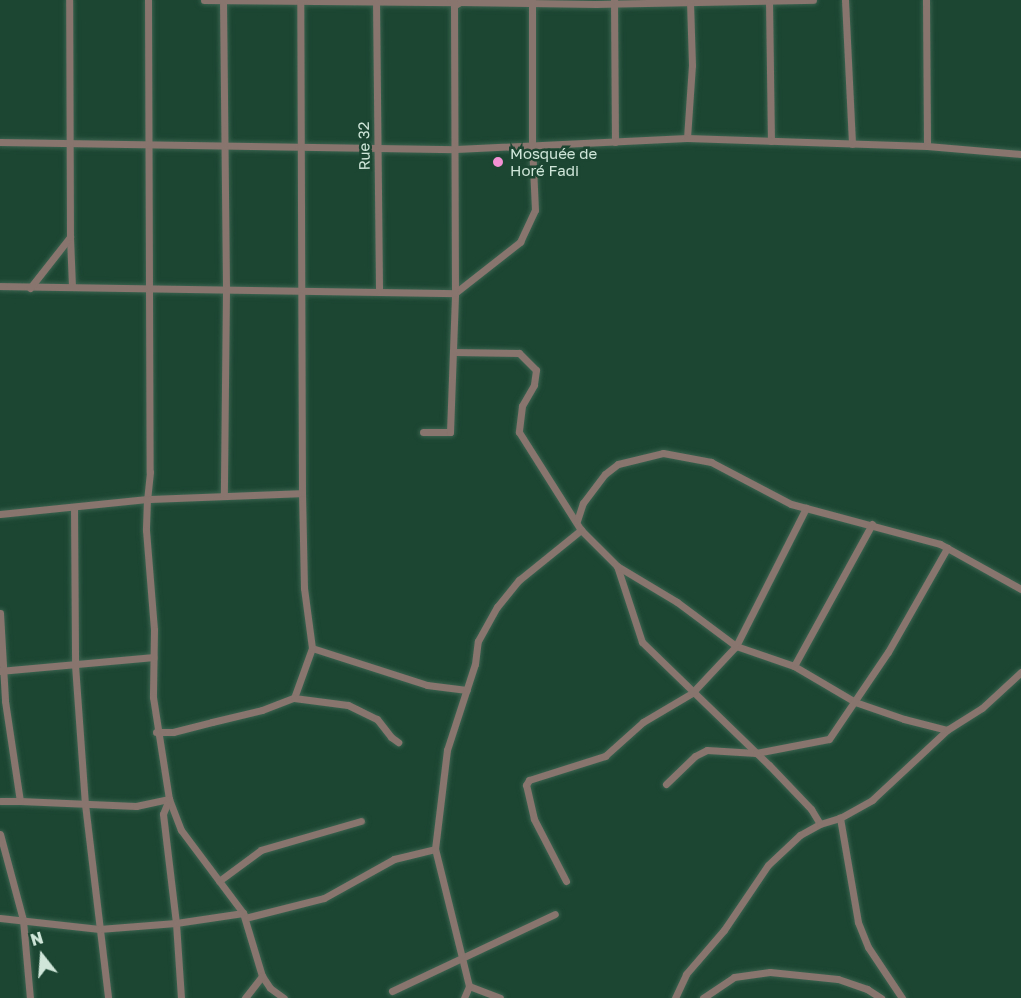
<!DOCTYPE html>
<meta charset="utf-8">
<style>
body{margin:0}
#map{position:relative;width:1021px;height:998px;overflow:hidden;background:#1c4632;font-family:"Golos Text",sans-serif}
div>[style]{position:absolute}
.roads{filter:drop-shadow(0 0 2px #3c6350) drop-shadow(0 0 2px #3c6350)}
.minor>*{height:7px;margin:-3.5px;padding:0 3.5px;transform-origin:3.5px;border-radius:3.5px;background:#88756e}
.dots>*{width:16px;height:16px;translate:-50% -50%;box-sizing:border-box;border:3px solid #1c4632;border-radius:50%}
span{translate:-50% -50%;white-space:nowrap;text-align:center;line-height:1.15;-webkit-text-stroke:5px #1c4632;paint-order:stroke}
.street-label{font-size:15px;color:#cfe6d9}
.poi-label{font-size:15px;color:#cfe6d9}
.left{translate:0 -50%;text-align:left}
.north{position:absolute;left:12px;top:926px;width:60px;height:60px;-webkit-text-stroke:4px #1c4632;paint-order:stroke;rotate:343deg;font-size:16px;font-weight:700;line-height:24px;text-align:center;color:#cfe6d9}
.north::after{content:'';display:block;margin:auto;width:21px;height:27px;background:#cfe6d9;clip-path:polygon(50% 0,100% 100%,50% 72%,0 100%)}
</style>
<div id="map">
<div class="roads">
<div class="minor">
<i style="left:148px;top:0;width:472px;rotate:89.8deg"></i>
<i style="left:150px;top:472px;width:27px;rotate:96deg"></i>
<i style="left:147px;top:499px;width:155px;rotate:-2.2deg"></i>
<i style="left:204px;top:0;width:254px;rotate:0.5deg"></i>
<i style="left:223px;top:0;width:290px;rotate:89.4deg"></i>
<i style="left:226px;top:290px;width:206px;rotate:90.6deg"></i>
<i style="left:376px;top:0;width:291px;rotate:89.4deg"></i>
<i style="left:614px;top:0;width:142px;rotate:89.6deg"></i>
<i style="left:769px;top:0;width:141px;rotate:89.2deg"></i>
<i style="left:845px;top:0;width:144px;rotate:87.2deg"></i>
<i style="left:926px;top:0;width:146px;rotate:89.6deg"></i>
<i style="left:455px;top:5px;width:6px;rotate:-31deg"></i>
<i style="left:460px;top:2px;width:137px;rotate:0.8deg"></i>
<i style="left:597px;top:4px;width:216px;rotate:-1.1deg"></i>
<i style="left:687px;top:138px;width:73px;rotate:-86.1deg"></i>
<i style="left:692px;top:65px;width:65px;rotate:-91.8deg"></i>
<i style="left:0;top:142px;width:456px;rotate:0.9deg"></i>
<i style="left:456px;top:149px;width:231px;rotate:-2.7deg"></i>
<i style="left:687px;top:138px;width:240px;rotate:1.9deg"></i>
<i style="left:927px;top:146px;width:94px;rotate:4.9deg"></i>
<i style="left:70px;top:237px;width:50px;rotate:87.7deg"></i>
<i style="left:0;top:286px;width:455px;rotate:0.9deg"></i>
<i style="left:455px;top:293px;width:83px;rotate:-38.1deg"></i>
<i style="left:520px;top:242px;width:35px;rotate:-65deg"></i>
<i style="left:535px;top:210px;width:65px;rotate:-92.6deg"></i>
<i style="left:532px;top:145px;width:145px;rotate:-90deg"></i>
<i style="left:30px;top:288px;width:65px;rotate:-51.9deg"></i>
<i style="left:70px;top:237px;width:237px;rotate:-90.2deg"></i>
<i style="left:454px;top:352px;width:65px;rotate:0.9deg"></i>
<i style="left:519px;top:353px;width:24px;rotate:45deg"></i>
<i style="left:536px;top:370px;width:15px;rotate:98deg"></i>
<i style="left:534px;top:385px;width:24px;rotate:120deg"></i>
<i style="left:522px;top:406px;width:26px;rotate:97deg"></i>
<i style="left:519px;top:432px;width:116px;rotate:57.7deg"></i>
<i style="left:581px;top:530px;width:51px;rotate:45deg"></i>
<i style="left:617px;top:566px;width:80px;rotate:71.8deg"></i>
<i style="left:642px;top:642px;width:177px;rotate:44.1deg"></i>
<i style="left:769px;top:765px;width:61px;rotate:46.3deg"></i>
<i style="left:811px;top:809px;width:17px;rotate:59deg"></i>
<i style="left:423px;top:432px;width:27px"></i>
<i style="left:450px;top:432px;width:139px;rotate:-87.9deg"></i>
<i style="left:455px;top:293px;width:293px;rotate:-90.2deg"></i>
<i style="left:74px;top:508px;width:157px;rotate:89.6deg"></i>
<i style="left:75px;top:665px;width:139px;rotate:85.9deg"></i>
<i style="left:85px;top:804px;width:195px;rotate:83.2deg"></i>
<i style="left:0;top:514px;width:148px;rotate:-5.8deg"></i>
<i style="left:147px;top:499px;width:31px;rotate:92deg"></i>
<i style="left:146px;top:530px;width:100px;rotate:85.4deg"></i>
<i style="left:154px;top:630px;width:67px;rotate:90.9deg"></i>
<i style="left:153px;top:697px;width:103px;rotate:81.1deg"></i>
<i style="left:169px;top:799px;width:33px;rotate:69deg"></i>
<i style="left:181px;top:830px;width:104px;rotate:53.2deg"></i>
<i style="left:243px;top:913px;width:66px;rotate:73.2deg"></i>
<i style="left:262px;top:976px;width:14px;rotate:56deg"></i>
<i style="left:270px;top:988px;width:17px;rotate:36deg"></i>
<i style="left:577px;top:521px;width:19px;rotate:-72deg"></i>
<i style="left:583px;top:503px;width:36px;rotate:-53deg"></i>
<i style="left:605px;top:474px;width:16px;rotate:-38deg"></i>
<i style="left:618px;top:464px;width:46px;rotate:-13.7deg"></i>
<i style="left:663px;top:453px;width:49px;rotate:10.6deg"></i>
<i style="left:711px;top:462px;width:90px;rotate:27.7deg"></i>
<i style="left:791px;top:504px;width:154px;rotate:15deg"></i>
<i style="left:940px;top:544px;width:93px;rotate:29.1deg"></i>
<i style="left:617px;top:566px;width:70px;rotate:31deg"></i>
<i style="left:677px;top:602px;width:74px;rotate:36.7deg"></i>
<i style="left:736px;top:646px;width:61px;rotate:19deg"></i>
<i style="left:794px;top:666px;width:71px;rotate:30.5deg"></i>
<i style="left:855px;top:702px;width:52px;rotate:19.1deg"></i>
<i style="left:904px;top:719px;width:44px;rotate:14.3deg"></i>
<i style="left:0;top:613px;width:88px;rotate:86.7deg"></i>
<i style="left:5px;top:701px;width:101px;rotate:81.5deg"></i>
<i style="left:20px;top:801px;width:116px;rotate:2.5deg"></i>
<i style="left:136px;top:806px;width:34px;rotate:-12deg"></i>
<i style="left:312px;top:648px;width:121px;rotate:17.8deg"></i>
<i style="left:427px;top:685px;width:40px;rotate:7.1deg"></i>
<i style="left:794px;top:666px;width:162px;rotate:-61.2deg"></i>
<i style="left:0;top:671px;width:154px;rotate:-5.2deg"></i>
<i style="left:294px;top:698px;width:53px;rotate:-70.2deg"></i>
<i style="left:312px;top:648px;width:61px;rotate:-97.6deg"></i>
<i style="left:304px;top:588px;width:95px;rotate:-91.2deg"></i>
<i style="left:302px;top:493px;width:493px;rotate:-90.2deg"></i>
<i style="left:156px;top:732px;width:17px"></i>
<i style="left:173px;top:732px;width:40px;rotate:-14.4deg"></i>
<i style="left:212px;top:722px;width:51px;rotate:-13.5deg"></i>
<i style="left:262px;top:710px;width:34px;rotate:-21deg"></i>
<i style="left:294px;top:698px;width:54px;rotate:7.4deg"></i>
<i style="left:348px;top:705px;width:32px;rotate:26deg"></i>
<i style="left:377px;top:719px;width:23px;rotate:52deg"></i>
<i style="left:391px;top:737px;width:9px;rotate:36deg"></i>
<i style="left:666px;top:784px;width:40px;rotate:-44deg"></i>
<i style="left:695px;top:756px;width:13px;rotate:-27deg"></i>
<i style="left:707px;top:750px;width:49px;rotate:3.5deg"></i>
<i style="left:756px;top:753px;width:74px;rotate:-10.9deg"></i>
<i style="left:829px;top:739px;width:105px;rotate:-55.9deg"></i>
<i style="left:888px;top:652px;width:120px;rotate:-60.4deg"></i>
<i style="left:169px;top:799px;width:16px;rotate:112deg"></i>
<i style="left:163px;top:814px;width:110px;rotate:83.2deg"></i>
<i style="left:176px;top:923px;width:75px;rotate:86.2deg"></i>
<i style="left:0;top:801px;width:20px"></i>
<i style="left:0;top:834px;width:89px;rotate:75deg"></i>
<i style="left:23px;top:920px;width:78px;rotate:84.9deg"></i>
<i style="left:219px;top:881px;width:52px;rotate:-36.4deg"></i>
<i style="left:261px;top:850px;width:104px;rotate:-16.2deg"></i>
<i style="left:566px;top:881px;width:70px;rotate:-117.3deg"></i>
<i style="left:534px;top:819px;width:35px;rotate:-103deg"></i>
<i style="left:526px;top:785px;width:6px;rotate:-59deg"></i>
<i style="left:529px;top:780px;width:80px;rotate:-17.5deg"></i>
<i style="left:605px;top:756px;width:51px;rotate:-41.8deg"></i>
<i style="left:643px;top:722px;width:57px;rotate:-30.6deg"></i>
<i style="left:692px;top:693px;width:64px;rotate:-46.9deg"></i>
<i style="left:736px;top:646px;width:155px;rotate:-63.1deg"></i>
<i style="left:0;top:918px;width:100px;rotate:6.3deg"></i>
<i style="left:99px;top:929px;width:77px;rotate:-4.5deg"></i>
<i style="left:176px;top:923px;width:68px;rotate:-8.5deg"></i>
<i style="left:245px;top:918px;width:81px;rotate:-14.2deg"></i>
<i style="left:324px;top:898px;width:80px;rotate:-29.1deg"></i>
<i style="left:394px;top:859px;width:42px;rotate:-13.7deg"></i>
<i style="left:469px;top:986px;width:33px;rotate:21deg"></i>
<i style="left:392px;top:991px;width:180px;rotate:-25.3deg"></i>
<i style="left:245px;top:998px;width:28px;rotate:-52deg"></i>
<i style="left:464px;top:998px;width:13px;rotate:-67deg"></i>
<i style="left:469px;top:986px;width:141px;rotate:-103.9deg"></i>
<i style="left:435px;top:849px;width:100px;rotate:-83.1deg"></i>
<i style="left:447px;top:750px;width:90px;rotate:-72deg"></i>
<i style="left:475px;top:664px;width:23px;rotate:-83deg"></i>
<i style="left:478px;top:641px;width:39px;rotate:-61deg"></i>
<i style="left:497px;top:607px;width:35px;rotate:-51deg"></i>
<i style="left:519px;top:580px;width:80px;rotate:-38.9deg"></i>
<i style="left:675px;top:998px;width:26px;rotate:-65deg"></i>
<i style="left:686px;top:974px;width:58px;rotate:-49.2deg"></i>
<i style="left:724px;top:930px;width:78px;rotate:-55.9deg"></i>
<i style="left:768px;top:865px;width:44px;rotate:-43.2deg"></i>
<i style="left:800px;top:835px;width:23px;rotate:-29deg"></i>
<i style="left:820px;top:824px;width:21px;rotate:-17deg"></i>
<i style="left:703px;top:998px;width:37px;rotate:-34deg"></i>
<i style="left:734px;top:977px;width:36px;rotate:-8deg"></i>
<i style="left:770px;top:972px;width:68px;rotate:5.9deg"></i>
<i style="left:838px;top:979px;width:31px;rotate:19deg"></i>
<i style="left:867px;top:989px;width:17px;rotate:33deg"></i>
<i style="left:902px;top:998px;width:61px;rotate:-123.7deg"></i>
<i style="left:868px;top:947px;width:27px;rotate:-112deg"></i>
<i style="left:858px;top:922px;width:106px;rotate:-99.8deg"></i>
<i style="left:840px;top:818px;width:37px;rotate:-29deg"></i>
<i style="left:872px;top:800px;width:103px;rotate:-43deg"></i>
<i style="left:947px;top:730px;width:41px;rotate:-32.2deg"></i>
<i style="left:982px;top:708px;width:53px;rotate:-42.7deg"></i>
</div>
</div>
<div class="dots">
<i style="left:498px;top:162px;background:#f491d4"></i>
</div>
<div class="street-label">
<span style="left:364px;top:146px;rotate:-91deg">Rue 32</span>
</div>
<div class="poi-label">
<span class="left" style="left:510px;top:162px">Mosquée de<br>Horé Fadi</span>
</div>
<div class="north">N</div>
</div>
